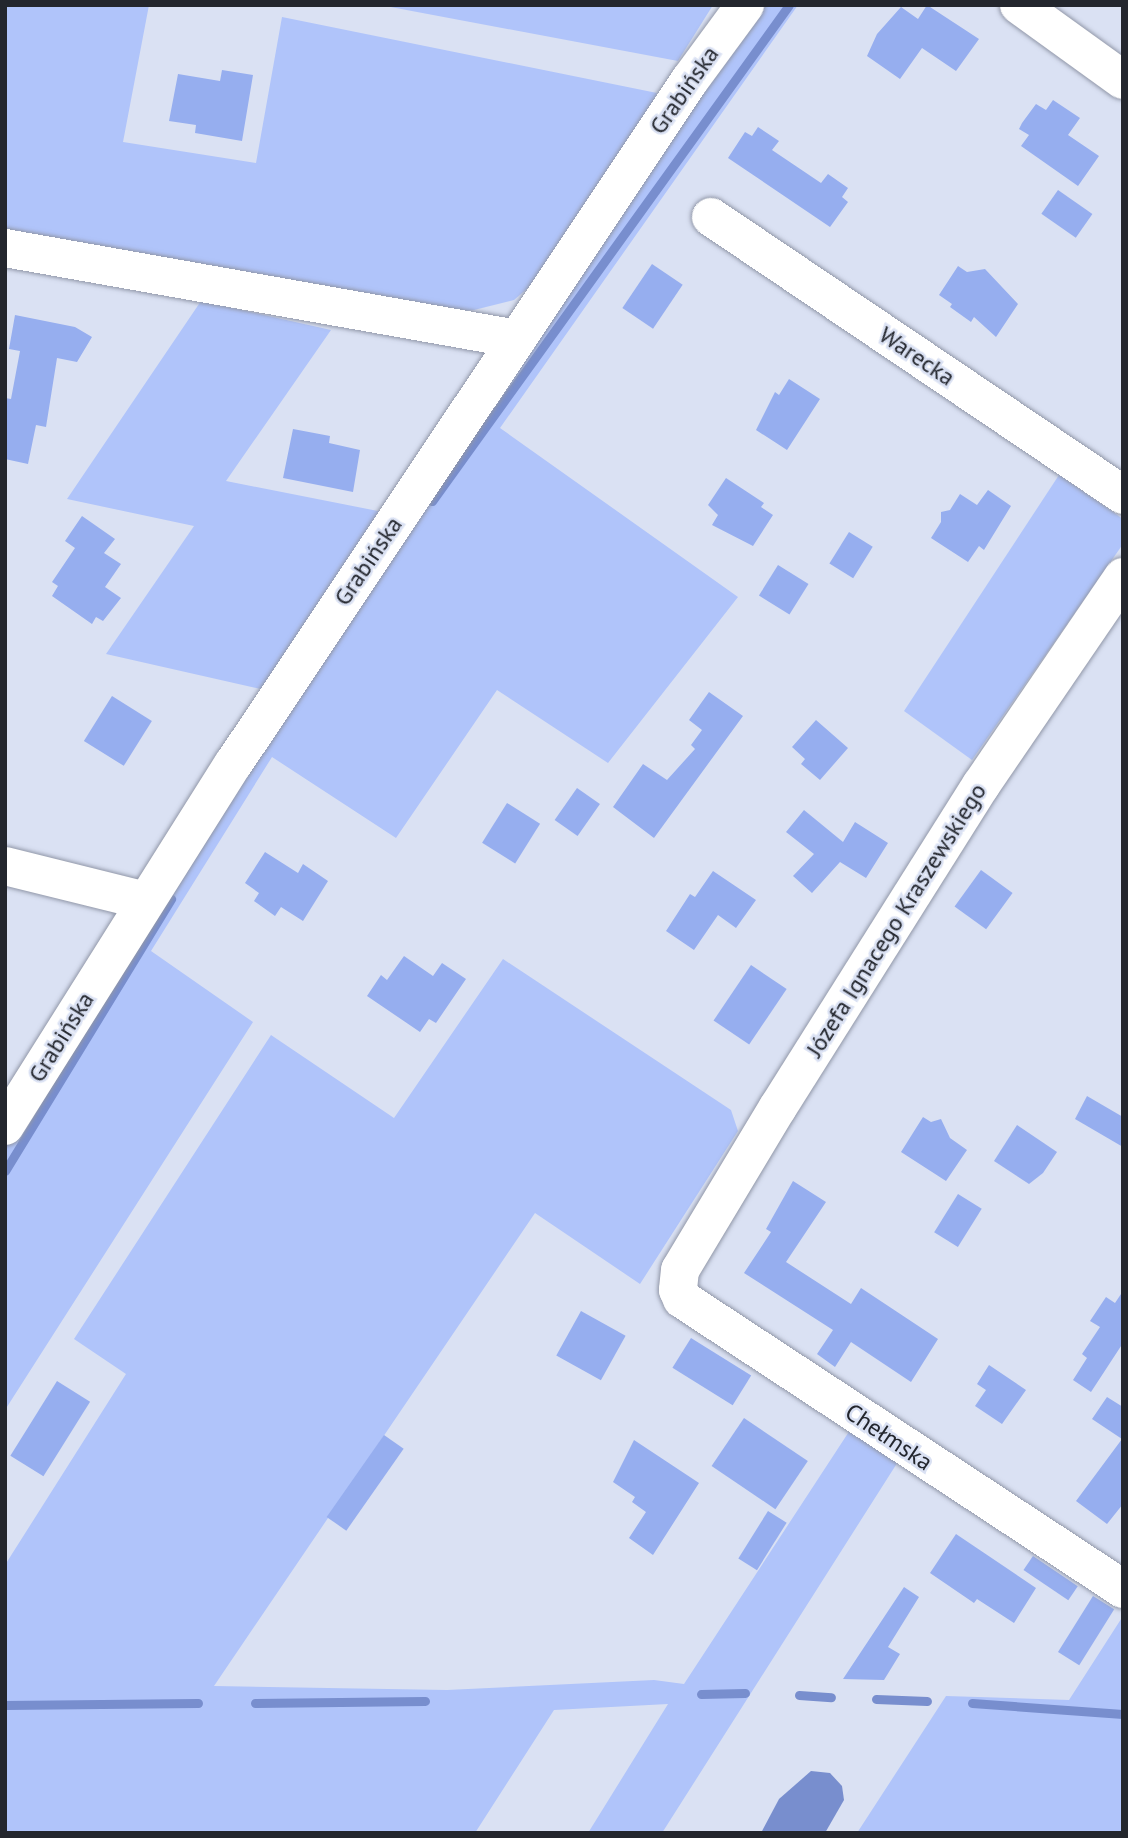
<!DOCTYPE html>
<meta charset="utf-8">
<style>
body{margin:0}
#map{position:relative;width:1128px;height:1838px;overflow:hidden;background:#dae1f3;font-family:"PT Sans",sans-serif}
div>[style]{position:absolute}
.green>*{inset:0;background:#b0c4fa}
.water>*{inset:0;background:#788ece}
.stream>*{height:9px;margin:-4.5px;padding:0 4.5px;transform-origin:4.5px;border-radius:4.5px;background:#788ece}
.building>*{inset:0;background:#96aeef;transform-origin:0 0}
.roads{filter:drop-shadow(0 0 2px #9197a8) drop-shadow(0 0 2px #9197a8)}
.minor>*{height:38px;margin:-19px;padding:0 19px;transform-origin:19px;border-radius:19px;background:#fff}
span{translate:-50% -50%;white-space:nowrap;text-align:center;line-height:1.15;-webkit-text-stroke:5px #dae1f3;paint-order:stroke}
.street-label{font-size:24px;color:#23262d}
.frame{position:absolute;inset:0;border:7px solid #23262d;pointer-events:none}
</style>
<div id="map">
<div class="green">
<i style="clip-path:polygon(5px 5px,149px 5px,123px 142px,256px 163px,282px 17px,657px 93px,640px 131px,535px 282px,514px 300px,474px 310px,428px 313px,5px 233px)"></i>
<i style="clip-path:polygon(380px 5px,713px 5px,678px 61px)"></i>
<i style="clip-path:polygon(760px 5px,798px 5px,500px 428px,738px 597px,608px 763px,497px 690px,396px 838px,272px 757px,151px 951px,253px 1022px,5px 1410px,5px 1144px,115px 964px)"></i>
<i style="clip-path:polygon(201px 301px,331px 330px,226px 481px,388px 513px,265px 690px,106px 654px,194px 526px,67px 499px)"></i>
<i style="clip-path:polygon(1059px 475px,1123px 519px,1123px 544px,972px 760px,904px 711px)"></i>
<i style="clip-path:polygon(503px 959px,731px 1110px,738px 1131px,640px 1284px,535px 1213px,214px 1686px,447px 1690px,654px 1680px,684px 1684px,854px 1424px,901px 1457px,662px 1833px,588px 1833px,668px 1704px,554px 1710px,475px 1833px,5px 1833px,5px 1565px,126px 1374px,74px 1339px,271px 1035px,394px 1118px)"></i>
<i style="clip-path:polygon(1123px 1616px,1123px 1833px,857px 1833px,946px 1696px,1069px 1700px)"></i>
</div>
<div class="water">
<i style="clip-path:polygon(811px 1771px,830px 1773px,842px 1786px,844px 1800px,825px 1833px,761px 1833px,779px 1799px)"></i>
</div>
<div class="stream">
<i style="left:432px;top:501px;width:611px;rotate:-54.26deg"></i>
<i style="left:5px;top:1171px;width:319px;rotate:-58.6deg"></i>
<i style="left:701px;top:1694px;width:44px;rotate:-1.3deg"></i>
<i style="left:799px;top:1695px;width:32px;rotate:4deg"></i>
<i style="left:876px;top:1699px;width:51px;rotate:2.2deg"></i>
<i style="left:255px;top:1703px;width:170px;rotate:-0.7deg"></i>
<i style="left:972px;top:1703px;width:151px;rotate:4.2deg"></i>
<i style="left:5px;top:1705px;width:193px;rotate:-0.6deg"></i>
</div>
<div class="building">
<i style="clip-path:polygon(927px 5px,979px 39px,956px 71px,922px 48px,900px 79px,867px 56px,877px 34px,901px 7px,918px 19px)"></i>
<i style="clip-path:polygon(222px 70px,253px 75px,242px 141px,195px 133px,196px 125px,169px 121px,178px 74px,220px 81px)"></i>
<i style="clip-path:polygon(1053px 100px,1080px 118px,1068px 135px,1099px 156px,1078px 186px,1021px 146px,1029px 135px,1019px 129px,1022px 123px,1036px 104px,1046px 110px)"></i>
<i style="clip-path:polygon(758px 127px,779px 141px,772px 150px,821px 183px,828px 174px,848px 188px,842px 197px,848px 202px,830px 227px,728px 158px,745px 132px,752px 136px)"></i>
<i style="left:1058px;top:190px;width:42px;height:29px;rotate:35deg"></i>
<i style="left:652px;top:264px;width:37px;height:53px;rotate:34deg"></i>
<i style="clip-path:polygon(958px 266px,967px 272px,985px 269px,1018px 304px,996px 337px,974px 317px,971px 322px,950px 307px,952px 304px,939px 295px)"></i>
<i style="clip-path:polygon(15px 315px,75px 327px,92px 337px,77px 362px,57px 358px,46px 427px,36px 425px,28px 464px,5px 459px,5px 398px,11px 399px,20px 351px,9px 349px)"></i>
<i style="clip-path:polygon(789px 379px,820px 399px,787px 450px,756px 430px,775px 392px,779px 395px)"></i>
<i style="clip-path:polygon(293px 429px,330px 436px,329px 443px,360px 450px,353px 492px,283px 478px)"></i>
<i style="clip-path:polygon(726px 478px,764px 503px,761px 507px,773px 515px,753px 546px,712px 525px,718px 515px,708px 505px)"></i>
<i style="clip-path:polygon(988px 490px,1011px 506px,984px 550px,979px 546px,968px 562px,931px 538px,941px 522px,941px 512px,950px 510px,960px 494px,977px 505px)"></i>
<i style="clip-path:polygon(82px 516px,115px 539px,104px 553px,121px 564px,105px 587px,121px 598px,103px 621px,96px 617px,92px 624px,52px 596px,58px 586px,52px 582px,75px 548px,65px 541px)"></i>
<i style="left:849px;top:532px;width:28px;height:37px;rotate:32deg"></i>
<i style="left:778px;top:565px;width:36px;height:36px;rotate:32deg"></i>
<i style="clip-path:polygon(709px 692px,743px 716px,654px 838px,613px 807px,643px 764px,667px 780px,695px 749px,691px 745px,702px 730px,689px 720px)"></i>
<i style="left:112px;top:696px;width:47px;height:53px;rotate:32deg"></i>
<i style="clip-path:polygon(816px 720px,848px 748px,820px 780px,801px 764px,805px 759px,792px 747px)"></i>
<i style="left:577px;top:788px;width:28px;height:39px;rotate:35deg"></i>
<i style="left:507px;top:803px;width:39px;height:47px;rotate:32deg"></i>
<i style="clip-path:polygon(804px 810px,843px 842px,855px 822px,888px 843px,866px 878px,840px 862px,812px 893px,793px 876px,814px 854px,786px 832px)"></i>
<i style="clip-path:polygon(265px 852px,298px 873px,303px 864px,328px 881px,303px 921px,281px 907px,275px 916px,254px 901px,259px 893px,245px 883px)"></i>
<i style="left:981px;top:870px;width:39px;height:45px;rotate:36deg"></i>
<i style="clip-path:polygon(713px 871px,756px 900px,736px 928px,718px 915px,694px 950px,666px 931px,690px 894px,695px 897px)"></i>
<i style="clip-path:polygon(404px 956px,433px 976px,442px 963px,466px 979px,436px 1023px,429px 1019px,420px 1032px,367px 996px,381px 975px,387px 980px)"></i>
<i style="left:751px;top:965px;width:43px;height:67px;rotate:34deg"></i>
<i style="clip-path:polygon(1087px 1096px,1123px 1117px,1123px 1147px,1075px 1119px)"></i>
<i style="clip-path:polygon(923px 1117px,931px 1122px,941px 1119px,950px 1138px,967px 1150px,946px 1181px,901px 1152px)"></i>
<i style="clip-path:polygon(1017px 1125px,1057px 1152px,1043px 1173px,1029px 1184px,994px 1161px)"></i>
<i style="clip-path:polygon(793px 1181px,826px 1202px,786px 1262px,851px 1304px,861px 1288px,938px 1339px,911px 1382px,851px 1342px,835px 1367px,817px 1354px,833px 1330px,744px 1273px,771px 1232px,766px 1229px)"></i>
<i style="left:958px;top:1194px;width:28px;height:45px;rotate:32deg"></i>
<i style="clip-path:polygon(1123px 1291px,1123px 1343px,1091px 1392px,1073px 1380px,1087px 1358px,1082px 1354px,1100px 1327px,1090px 1321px,1106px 1297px,1115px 1303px)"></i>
<i style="left:581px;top:1311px;width:51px;height:51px;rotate:29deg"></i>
<i style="left:691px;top:1338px;width:71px;height:35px;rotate:32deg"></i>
<i style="clip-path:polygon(989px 1365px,1026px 1390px,1002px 1424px,975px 1406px,986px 1390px,977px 1384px)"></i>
<i style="left:57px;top:1381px;width:39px;height:88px;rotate:32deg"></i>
<i style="clip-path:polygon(1107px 1397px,1123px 1407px,1123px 1504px,1107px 1524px,1076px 1501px,1122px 1439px,1092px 1419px)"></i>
<i style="left:744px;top:1418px;width:77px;height:58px;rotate:34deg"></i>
<i style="left:384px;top:1435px;width:24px;height:100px;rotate:35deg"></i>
<i style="clip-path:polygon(634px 1440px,699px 1483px,653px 1555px,629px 1538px,646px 1512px,632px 1502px,635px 1497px,613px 1482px)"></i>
<i style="left:768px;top:1511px;width:22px;height:56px;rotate:32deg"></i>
<i style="clip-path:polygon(956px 1534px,1036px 1588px,1014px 1623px,977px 1599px,974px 1603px,930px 1573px)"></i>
<i style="left:1033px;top:1556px;width:54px;height:17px;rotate:34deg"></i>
<i style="clip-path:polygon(904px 1587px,919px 1597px,888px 1647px,900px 1654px,884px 1680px,843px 1679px)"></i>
<i style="left:1093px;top:1596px;width:25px;height:66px;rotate:32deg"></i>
</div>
<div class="roads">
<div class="minor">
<i style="left:1019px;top:5px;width:128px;rotate:35.8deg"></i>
<i style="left:711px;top:217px;width:497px;rotate:34deg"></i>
<i style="left:5px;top:248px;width:520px;rotate:10.08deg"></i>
<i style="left:1123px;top:577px;width:252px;rotate:124.3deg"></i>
<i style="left:981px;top:785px;width:381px;rotate:122.2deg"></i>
<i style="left:778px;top:1107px;width:190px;rotate:121deg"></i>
<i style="left:680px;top:1270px;width:20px;rotate:96deg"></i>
<i style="left:678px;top:1290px;width:10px;rotate:66deg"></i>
<i style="left:682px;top:1299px;width:528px;rotate:33.33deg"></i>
<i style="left:5px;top:866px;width:145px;rotate:13.9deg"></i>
<i style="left:5px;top:1126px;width:429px;rotate:-57.8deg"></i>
<i style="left:234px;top:763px;width:821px;rotate:-56.27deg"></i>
<i style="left:690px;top:80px;width:93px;rotate:-53.7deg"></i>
</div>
</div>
<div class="street-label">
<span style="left:684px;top:90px;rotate:-55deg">Grabińska</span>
<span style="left:917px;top:356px;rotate:34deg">Warecka</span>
<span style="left:368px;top:561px;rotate:-56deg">Grabińska</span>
<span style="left:896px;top:920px;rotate:-58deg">Józefa Ignacego Kraszewskiego</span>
<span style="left:61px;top:1037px;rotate:-58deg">Grabińska</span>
<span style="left:889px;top:1437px;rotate:34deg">Chełmska</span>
</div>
<div class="frame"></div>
</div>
